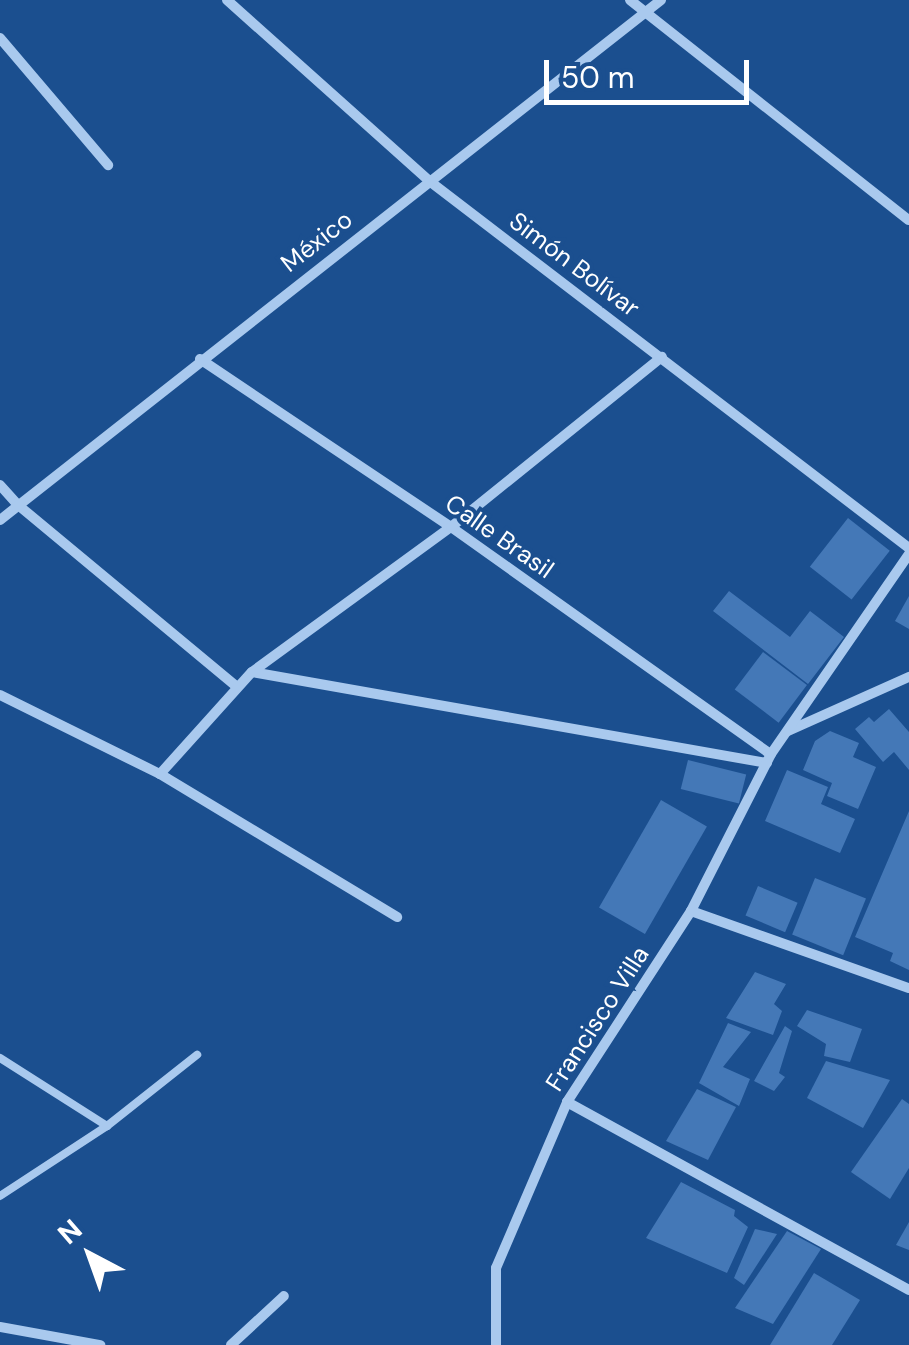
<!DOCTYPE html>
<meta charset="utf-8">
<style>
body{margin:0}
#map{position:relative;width:909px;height:1345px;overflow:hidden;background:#1b4f8f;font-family:"DM Sans",sans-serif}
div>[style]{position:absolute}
.building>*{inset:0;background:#4478b7;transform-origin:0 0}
.lane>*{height:8px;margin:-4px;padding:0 4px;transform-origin:4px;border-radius:4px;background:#a9c9ee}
.street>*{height:10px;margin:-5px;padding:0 5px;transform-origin:5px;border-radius:5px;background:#a9c9ee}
span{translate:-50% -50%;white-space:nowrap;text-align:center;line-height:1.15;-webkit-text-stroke:8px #1b4f8f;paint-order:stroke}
.street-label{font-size:25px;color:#fff}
.north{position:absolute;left:40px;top:1205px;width:100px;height:100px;-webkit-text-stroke:8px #1b4f8f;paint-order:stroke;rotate:319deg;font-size:28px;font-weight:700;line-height:40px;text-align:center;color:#fff}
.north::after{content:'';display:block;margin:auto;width:35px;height:45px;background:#fff;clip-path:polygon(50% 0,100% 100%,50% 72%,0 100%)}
.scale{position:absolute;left:544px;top:60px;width:205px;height:45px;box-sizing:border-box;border:5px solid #fff;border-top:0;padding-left:12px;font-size:30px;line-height:35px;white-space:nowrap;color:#fff;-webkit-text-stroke:8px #1b4f8f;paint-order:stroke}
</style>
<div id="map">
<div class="building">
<i style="left:848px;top:518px;width:53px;height:62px;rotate:38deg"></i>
<i style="clip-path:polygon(729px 591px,790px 637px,810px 611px,844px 637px,808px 684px,713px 611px)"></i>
<i style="clip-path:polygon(909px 596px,909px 629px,895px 621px)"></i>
<i style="left:763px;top:652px;width:55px;height:47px;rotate:37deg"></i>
<i style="clip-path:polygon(889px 709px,909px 732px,909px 770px,894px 752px,883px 762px,855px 729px,869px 717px,874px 722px)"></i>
<i style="clip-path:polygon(830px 731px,859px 743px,853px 757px,876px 767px,858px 809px,827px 796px,832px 783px,803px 770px,815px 741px)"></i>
<i style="left:688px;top:760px;width:60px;height:30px;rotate:14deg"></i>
<i style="clip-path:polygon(787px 770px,828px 787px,821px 804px,855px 819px,840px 853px,765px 821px)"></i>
<i style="left:661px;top:800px;width:53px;height:124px;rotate:30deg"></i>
<i style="clip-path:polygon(909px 811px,909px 970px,890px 961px,893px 953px,855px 937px)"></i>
<i style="left:815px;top:878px;width:55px;height:61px;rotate:22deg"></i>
<i style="left:758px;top:886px;width:43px;height:32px;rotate:23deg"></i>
<i style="clip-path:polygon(755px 972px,786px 984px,774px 1004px,782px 1011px,773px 1035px,726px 1018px)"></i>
<i style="clip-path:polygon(807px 1010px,862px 1029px,850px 1062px,824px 1056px,826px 1044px,797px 1026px)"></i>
<i style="clip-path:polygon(728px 1023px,751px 1032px,723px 1067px,750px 1079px,739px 1106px,699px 1083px)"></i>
<i style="clip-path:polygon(785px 1026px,792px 1031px,779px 1073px,785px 1077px,774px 1091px,754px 1081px)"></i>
<i style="clip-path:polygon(826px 1061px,890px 1080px,863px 1128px,807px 1098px)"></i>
<i style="clip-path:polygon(697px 1089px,736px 1107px,708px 1160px,666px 1141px)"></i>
<i style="clip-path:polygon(902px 1099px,909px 1104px,909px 1168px,890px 1199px,851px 1172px)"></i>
<i style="clip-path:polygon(681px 1182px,735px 1210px,734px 1216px,748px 1227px,727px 1273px,646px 1238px)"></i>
<i style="clip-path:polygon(909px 1222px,909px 1250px,896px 1245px)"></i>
<i style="clip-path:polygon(755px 1229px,777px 1234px,744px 1285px,734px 1278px)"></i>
<i style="clip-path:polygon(787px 1231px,821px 1249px,773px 1324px,735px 1308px)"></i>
<i style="clip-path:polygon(814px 1273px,860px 1300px,832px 1345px,770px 1345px)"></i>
</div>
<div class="lane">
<i style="left:0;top:1058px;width:127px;rotate:32.4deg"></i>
<i style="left:0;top:1196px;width:128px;rotate:-33.2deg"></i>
<i style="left:107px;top:1126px;width:115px;rotate:-38.3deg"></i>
</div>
<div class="street">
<i style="left:227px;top:0;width:270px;rotate:41.8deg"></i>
<i style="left:428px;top:180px;width:606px;rotate:37.42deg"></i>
<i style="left:630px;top:0;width:355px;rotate:38.3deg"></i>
<i style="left:0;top:38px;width:167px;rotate:49.6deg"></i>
<i style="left:200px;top:359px;width:302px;rotate:33.8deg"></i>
<i style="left:451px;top:527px;width:392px;rotate:35.4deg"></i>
<i style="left:0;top:485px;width:27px;rotate:48deg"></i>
<i style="left:18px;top:505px;width:285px;rotate:39.7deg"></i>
<i style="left:0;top:520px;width:841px;rotate:-38.19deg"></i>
<i style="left:252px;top:672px;width:523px;rotate:10.02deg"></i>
<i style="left:0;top:695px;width:178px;rotate:26.3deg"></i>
<i style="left:160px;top:774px;width:277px;rotate:31.1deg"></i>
<i style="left:788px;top:731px;width:133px;rotate:-24.1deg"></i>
<i style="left:160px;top:774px;width:137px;rotate:-48deg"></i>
<i style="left:252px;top:672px;width:246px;rotate:-36.1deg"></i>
<i style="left:451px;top:527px;width:271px;rotate:-38.9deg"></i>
<i style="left:691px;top:911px;width:231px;rotate:19.5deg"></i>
<i style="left:567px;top:1102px;width:390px;rotate:28.8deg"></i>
<i style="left:0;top:1327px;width:102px;rotate:10.2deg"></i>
<i style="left:231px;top:1345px;width:72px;rotate:-42.8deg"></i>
<i style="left:496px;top:1345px;width:77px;rotate:-90deg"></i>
<i style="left:496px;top:1268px;width:181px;rotate:-66.8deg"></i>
<i style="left:567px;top:1102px;width:228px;rotate:-57deg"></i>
<i style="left:691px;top:911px;width:176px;rotate:-63deg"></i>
<i style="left:771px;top:754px;width:243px;rotate:-55.4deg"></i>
</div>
<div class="street-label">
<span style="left:317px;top:242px;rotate:-38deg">México</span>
<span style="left:574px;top:265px;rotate:37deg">Simón Bolívar</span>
<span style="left:499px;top:537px;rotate:35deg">Calle Brasil</span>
<span style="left:598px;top:1019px;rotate:-57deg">Francisco Villa</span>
</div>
<div class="north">N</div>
<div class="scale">50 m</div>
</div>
